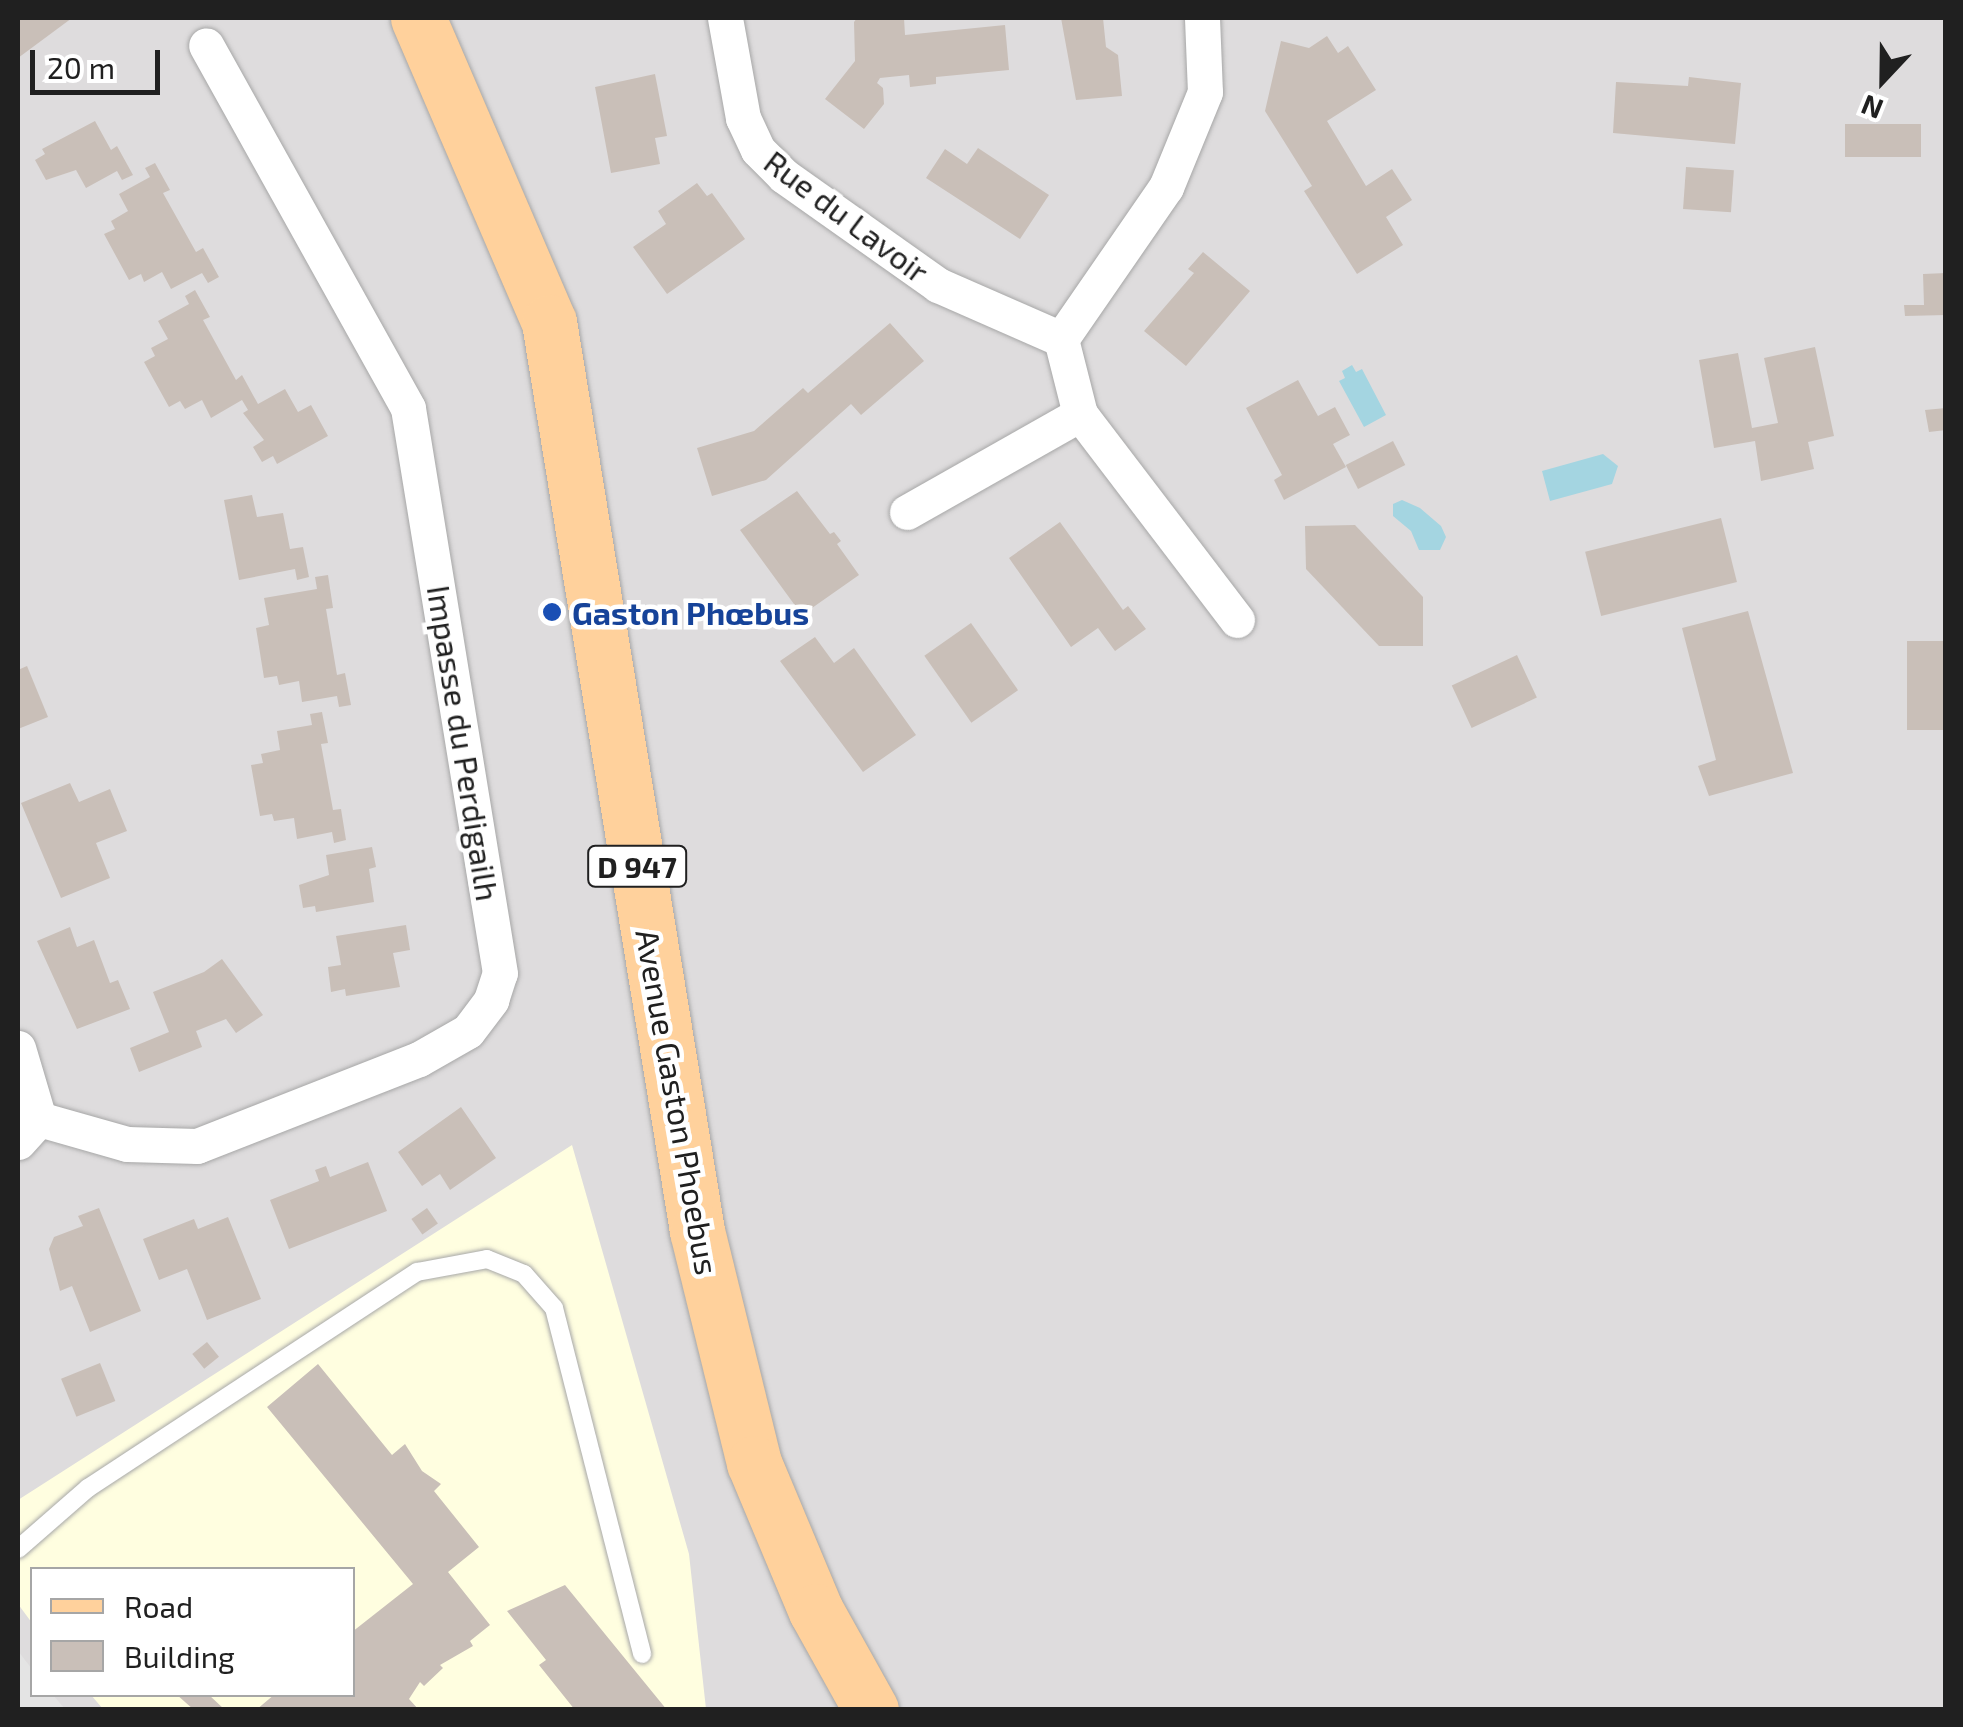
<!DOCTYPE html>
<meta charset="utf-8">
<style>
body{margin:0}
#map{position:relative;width:1963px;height:1727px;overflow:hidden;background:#f1ede5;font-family:"Exo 2",sans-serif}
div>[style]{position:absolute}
.residential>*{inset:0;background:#dedcdd}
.education>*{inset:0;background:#fffee0}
.parking>*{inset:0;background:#e4e4e4}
.water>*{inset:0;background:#a4d5e1}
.building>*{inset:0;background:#c9bfb8;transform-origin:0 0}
.roads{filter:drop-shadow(0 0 2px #a7a7a7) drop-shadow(0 0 2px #a7a7a7)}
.lane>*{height:18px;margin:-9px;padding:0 9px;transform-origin:9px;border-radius:9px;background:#fff}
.street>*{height:35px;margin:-17.5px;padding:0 17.5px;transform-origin:17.5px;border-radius:17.5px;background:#fff}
.primary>*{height:55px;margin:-27.5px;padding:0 27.5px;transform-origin:27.5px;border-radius:27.5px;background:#ffd19c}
.dots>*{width:28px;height:28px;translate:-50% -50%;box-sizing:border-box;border:5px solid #fff;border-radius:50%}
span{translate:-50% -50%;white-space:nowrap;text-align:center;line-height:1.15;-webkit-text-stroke:9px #fff;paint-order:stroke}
.shield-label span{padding:2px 8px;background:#fff;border:2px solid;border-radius:8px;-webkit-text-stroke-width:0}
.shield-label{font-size:30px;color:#202020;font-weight:700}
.street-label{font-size:32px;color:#202020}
.transit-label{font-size:32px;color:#164399;font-weight:700}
.left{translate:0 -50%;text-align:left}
.frame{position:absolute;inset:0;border:20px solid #202020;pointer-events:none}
.legend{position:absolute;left:30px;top:1567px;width:325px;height:130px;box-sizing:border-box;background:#fff;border:2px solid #a6a6a6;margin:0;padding:12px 18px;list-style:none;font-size:30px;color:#202020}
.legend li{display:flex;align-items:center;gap:20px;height:50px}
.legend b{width:50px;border:2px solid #a6a6a6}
.north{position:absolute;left:1833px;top:30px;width:100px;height:100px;-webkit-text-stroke:8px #fff;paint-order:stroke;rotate:202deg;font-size:28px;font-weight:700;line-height:40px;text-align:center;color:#202020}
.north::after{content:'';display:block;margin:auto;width:35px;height:45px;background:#202020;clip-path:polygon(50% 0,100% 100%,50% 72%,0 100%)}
.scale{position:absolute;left:30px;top:50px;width:130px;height:45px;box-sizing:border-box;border:5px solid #202020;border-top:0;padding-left:12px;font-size:30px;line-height:35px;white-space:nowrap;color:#202020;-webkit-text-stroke:8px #fff;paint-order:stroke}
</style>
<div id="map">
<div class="residential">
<i style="clip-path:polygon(evenodd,18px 18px,1945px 18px,1945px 1709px,18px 1709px,18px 18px,32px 1570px,352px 1570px,352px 1694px,32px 1694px,32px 1570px)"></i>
</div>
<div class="education">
<i style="clip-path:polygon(572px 1145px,689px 1554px,706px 1709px,103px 1709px,91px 1695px,352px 1694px,352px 1570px,32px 1570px,32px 1623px,18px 1604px,18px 1500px)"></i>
</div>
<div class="parking">
<i style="clip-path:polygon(18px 1651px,32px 1669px,32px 1694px,53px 1695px,65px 1709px,18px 1709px)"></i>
</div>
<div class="water">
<i style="clip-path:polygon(1352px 365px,1356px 372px,1362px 369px,1386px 415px,1364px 427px,1339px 381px,1345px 378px,1342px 371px)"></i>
<i style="clip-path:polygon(1603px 454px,1618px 466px,1612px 484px,1550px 501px,1542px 471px)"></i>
<i style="clip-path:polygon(1402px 500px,1420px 508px,1441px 526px,1446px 537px,1440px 550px,1419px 550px,1411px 531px,1393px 516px,1393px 504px)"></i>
</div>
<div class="building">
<i style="clip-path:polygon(18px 18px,72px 18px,18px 58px)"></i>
<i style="clip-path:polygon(857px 18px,904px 18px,905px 35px,1005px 25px,1009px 70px,936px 77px,936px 84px,910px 87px,909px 75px,880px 78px,877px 83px,883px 88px,884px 104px,864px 129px,825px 99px,855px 61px,854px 22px)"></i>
<i style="clip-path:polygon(1061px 18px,1103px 18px,1106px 47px,1118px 55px,1122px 96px,1076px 100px)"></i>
<i style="clip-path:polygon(1327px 36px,1338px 53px,1348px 46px,1376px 90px,1327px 121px,1366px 186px,1392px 169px,1412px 200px,1386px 217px,1403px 245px,1357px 274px,1304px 191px,1312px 186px,1265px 111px,1281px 41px,1309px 48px)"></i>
<i style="clip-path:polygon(655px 74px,667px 136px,655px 138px,660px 164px,611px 173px,595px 87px)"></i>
<i style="clip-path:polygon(1689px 77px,1741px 83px,1735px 144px,1613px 133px,1616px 82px,1688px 86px)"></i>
<i style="clip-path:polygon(95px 121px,111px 150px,117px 146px,133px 175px,122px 180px,117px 171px,86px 188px,76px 170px,46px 180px,35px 160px,45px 154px,42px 149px)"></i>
<i style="left:1921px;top:124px;width:33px;height:76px;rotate:90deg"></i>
<i style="clip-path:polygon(978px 148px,1049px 195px,1020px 239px,926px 178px,945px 149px,967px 164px)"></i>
<i style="clip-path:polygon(155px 163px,170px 190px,163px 193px,196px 252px,203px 248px,219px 277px,208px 283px,202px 273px,171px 289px,162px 272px,144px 282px,141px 274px,129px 280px,104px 234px,115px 229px,111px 221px,128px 211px,119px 194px,150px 177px,145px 168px)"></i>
<i style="left:1686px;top:167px;width:48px;height:42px;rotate:4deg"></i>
<i style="clip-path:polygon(697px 183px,707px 196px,712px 193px,745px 239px,667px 294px,633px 247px,666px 224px,658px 211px)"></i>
<i style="clip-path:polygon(1203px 252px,1250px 291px,1186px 366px,1144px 331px,1194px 273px,1188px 269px)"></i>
<i style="clip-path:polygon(1946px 273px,1946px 315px,1905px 316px,1904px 305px,1924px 305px,1923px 274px)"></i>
<i style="clip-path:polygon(195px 290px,210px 317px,203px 320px,236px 380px,242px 375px,258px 404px,285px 389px,298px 412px,311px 405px,328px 436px,277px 464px,273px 456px,262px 462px,253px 447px,264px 440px,243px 413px,248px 410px,242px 400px,211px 418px,202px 400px,185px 409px,180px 401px,169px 407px,144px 362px,155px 356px,151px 348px,168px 339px,158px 321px,189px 304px,185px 296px)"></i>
<i style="clip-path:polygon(890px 323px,924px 361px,861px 415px,851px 404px,766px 480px,712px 496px,697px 448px,754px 431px,803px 388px,808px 393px)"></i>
<i style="clip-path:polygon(1815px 347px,1834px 436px,1808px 442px,1814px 469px,1761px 481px,1755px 441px,1714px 448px,1699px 360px,1738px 353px,1752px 428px,1778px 423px,1764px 358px)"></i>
<i style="clip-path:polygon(1298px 380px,1318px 416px,1335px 407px,1350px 435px,1333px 444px,1346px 467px,1284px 500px,1274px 480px,1282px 475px,1246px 408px)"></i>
<i style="clip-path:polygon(1946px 408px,1946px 430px,1929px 432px,1925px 410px)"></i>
<i style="left:1393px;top:441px;width:27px;height:53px;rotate:63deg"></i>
<i style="clip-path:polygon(797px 491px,830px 534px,834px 532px,841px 541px,837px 544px,859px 575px,802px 615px,740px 530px)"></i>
<i style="clip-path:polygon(252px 495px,257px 517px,283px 513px,290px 549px,303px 547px,309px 577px,297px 580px,295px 569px,239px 580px,224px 500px)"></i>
<i style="left:1721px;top:518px;width:66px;height:140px;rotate:76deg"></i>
<i style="clip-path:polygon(1060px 522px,1123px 610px,1128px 606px,1146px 629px,1115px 651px,1098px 628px,1071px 647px,1009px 558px)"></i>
<i style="clip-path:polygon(1355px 525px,1423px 597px,1423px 646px,1379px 646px,1306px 569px,1305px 526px)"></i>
<i style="clip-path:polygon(328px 575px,333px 608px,326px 609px,337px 675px,345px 673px,351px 705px,339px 707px,337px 696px,302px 702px,299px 681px,279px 685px,277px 676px,264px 678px,256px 628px,269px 625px,264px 598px,317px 589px,315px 577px)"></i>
<i style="clip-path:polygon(1748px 611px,1793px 773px,1709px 796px,1698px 766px,1716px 760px,1682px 628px)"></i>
<i style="left:971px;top:623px;width:82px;height:57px;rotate:55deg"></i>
<i style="clip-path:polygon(815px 637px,834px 663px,854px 648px,916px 735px,863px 772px,780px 661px)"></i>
<i style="left:1946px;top:641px;width:89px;height:39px;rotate:90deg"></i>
<i style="left:1517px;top:655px;width:47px;height:72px;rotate:65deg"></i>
<i style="clip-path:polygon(27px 666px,48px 717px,18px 729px,18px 670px)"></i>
<i style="clip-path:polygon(322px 712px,328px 743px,321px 744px,333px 810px,341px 809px,346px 840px,334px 843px,332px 832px,297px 839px,294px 818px,274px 821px,272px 814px,260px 816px,251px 765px,263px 763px,261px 754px,280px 750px,277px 731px,312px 725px,310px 714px)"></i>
<i style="clip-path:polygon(70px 783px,79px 802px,110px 789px,127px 831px,96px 843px,110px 878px,61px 898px,21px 803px)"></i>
<i style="clip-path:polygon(372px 847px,376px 867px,369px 869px,374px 902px,316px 912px,315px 906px,303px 908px,299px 885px,329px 875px,326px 855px)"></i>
<i style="clip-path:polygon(406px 925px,410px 950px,393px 953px,400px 987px,346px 996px,345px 989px,331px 992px,328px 967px,341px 965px,336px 936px)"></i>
<i style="clip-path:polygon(70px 927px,77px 947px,94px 940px,110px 983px,118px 980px,130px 1009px,77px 1029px,37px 941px)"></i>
<i style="clip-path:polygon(222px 959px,263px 1015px,236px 1033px,226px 1019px,196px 1031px,202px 1047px,139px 1072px,130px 1048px,169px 1032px,153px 992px,204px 972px)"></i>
<i style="clip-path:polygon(461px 1107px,496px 1158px,450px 1190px,440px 1174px,422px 1186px,398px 1152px)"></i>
<i style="clip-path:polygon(368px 1162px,387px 1211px,289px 1249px,270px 1200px,319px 1181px,315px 1170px,326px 1166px,330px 1177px)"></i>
<i style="clip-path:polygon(99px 1208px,141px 1311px,90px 1332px,72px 1286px,60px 1291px,49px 1249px,54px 1237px,83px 1226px,78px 1216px)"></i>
<i style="left:427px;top:1208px;width:19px;height:19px;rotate:55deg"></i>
<i style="clip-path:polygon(228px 1217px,261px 1299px,207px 1320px,187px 1269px,159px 1280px,143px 1239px,194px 1219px,198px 1229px)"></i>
<i style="left:207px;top:1342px;width:19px;height:19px;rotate:51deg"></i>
<i style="left:100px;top:1363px;width:41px;height:42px;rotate:68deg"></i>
<i style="clip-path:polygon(318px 1364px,392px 1455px,405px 1444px,422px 1471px,441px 1484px,434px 1491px,479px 1547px,448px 1572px,490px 1625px,470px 1641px,473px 1646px,440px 1665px,443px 1668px,424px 1686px,420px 1682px,409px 1699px,419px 1710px,256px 1710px,275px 1694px,352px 1694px,352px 1632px,413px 1584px,267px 1407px)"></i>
<i style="clip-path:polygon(565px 1585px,667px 1710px,575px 1710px,539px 1665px,546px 1660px,507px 1611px)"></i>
<i style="clip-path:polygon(176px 1694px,208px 1694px,225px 1710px,194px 1710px)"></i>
</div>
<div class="roads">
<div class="lane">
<i style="left:18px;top:1549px;width:93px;rotate:-41.1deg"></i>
<i style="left:88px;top:1488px;width:394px;rotate:-33.3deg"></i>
<i style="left:417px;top:1272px;width:71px;rotate:-10.5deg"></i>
<i style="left:487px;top:1259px;width:40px;rotate:22deg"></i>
<i style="left:524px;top:1274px;width:45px;rotate:48.6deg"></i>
<i style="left:554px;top:1308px;width:357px;rotate:75.7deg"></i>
</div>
<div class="street">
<i style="left:725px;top:18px;width:102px;rotate:79.8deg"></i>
<i style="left:743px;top:118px;width:35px;rotate:65deg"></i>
<i style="left:758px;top:150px;width:37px;rotate:45deg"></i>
<i style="left:784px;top:176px;width:189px;rotate:35.3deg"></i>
<i style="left:938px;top:285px;width:134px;rotate:23.7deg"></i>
<i style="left:1202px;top:18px;width:74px;rotate:87.7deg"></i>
<i style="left:1205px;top:92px;width:103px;rotate:112.3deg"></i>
<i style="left:1166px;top:187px;width:185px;rotate:124.6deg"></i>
<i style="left:1061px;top:339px;width:77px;rotate:75.8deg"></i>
<i style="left:1080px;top:414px;width:259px;rotate:52.7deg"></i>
<i style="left:907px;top:512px;width:199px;rotate:-29.5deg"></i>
<i style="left:18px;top:1048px;width:74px;rotate:73.5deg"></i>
<i style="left:39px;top:1119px;width:31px;rotate:132deg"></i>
<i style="left:39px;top:1119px;width:91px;rotate:15.9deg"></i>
<i style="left:127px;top:1144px;width:70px;rotate:1.6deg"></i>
<i style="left:197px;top:1146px;width:238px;rotate:-21.4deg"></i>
<i style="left:419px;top:1059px;width:56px;rotate:-29.7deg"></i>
<i style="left:468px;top:1031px;width:39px;rotate:-53deg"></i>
<i style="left:491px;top:1000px;width:28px;rotate:-72deg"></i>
<i style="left:500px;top:973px;width:572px;rotate:-99.25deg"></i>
<i style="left:408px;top:408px;width:415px;rotate:-119.1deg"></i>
</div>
<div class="primary">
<i style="left:418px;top:18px;width:331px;rotate:66.7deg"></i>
<i style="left:549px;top:322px;width:921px;rotate:80.75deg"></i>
<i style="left:697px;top:1231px;width:239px;rotate:76.2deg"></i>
<i style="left:754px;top:1463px;width:160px;rotate:67.3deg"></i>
<i style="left:816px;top:1611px;width:113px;rotate:60.9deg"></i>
</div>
</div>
<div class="dots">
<i style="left:552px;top:612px;background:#1a4fb4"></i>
</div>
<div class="shield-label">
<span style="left:637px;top:866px">D 947</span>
</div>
<div class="street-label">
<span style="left:847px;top:216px;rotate:37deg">Rue du Lavoir</span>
<span style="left:464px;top:743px;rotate:81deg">Impasse du Perdigailh</span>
<span style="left:678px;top:1102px;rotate:80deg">Avenue Gaston Phoebus</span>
</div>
<div class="transit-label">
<span class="left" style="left:572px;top:612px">Gaston Phœbus</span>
</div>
<div class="frame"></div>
<ul class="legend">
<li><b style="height:12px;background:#ffd19c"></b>Road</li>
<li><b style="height:28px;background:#c9bfb8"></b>Building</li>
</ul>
<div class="north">N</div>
<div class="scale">20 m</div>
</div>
